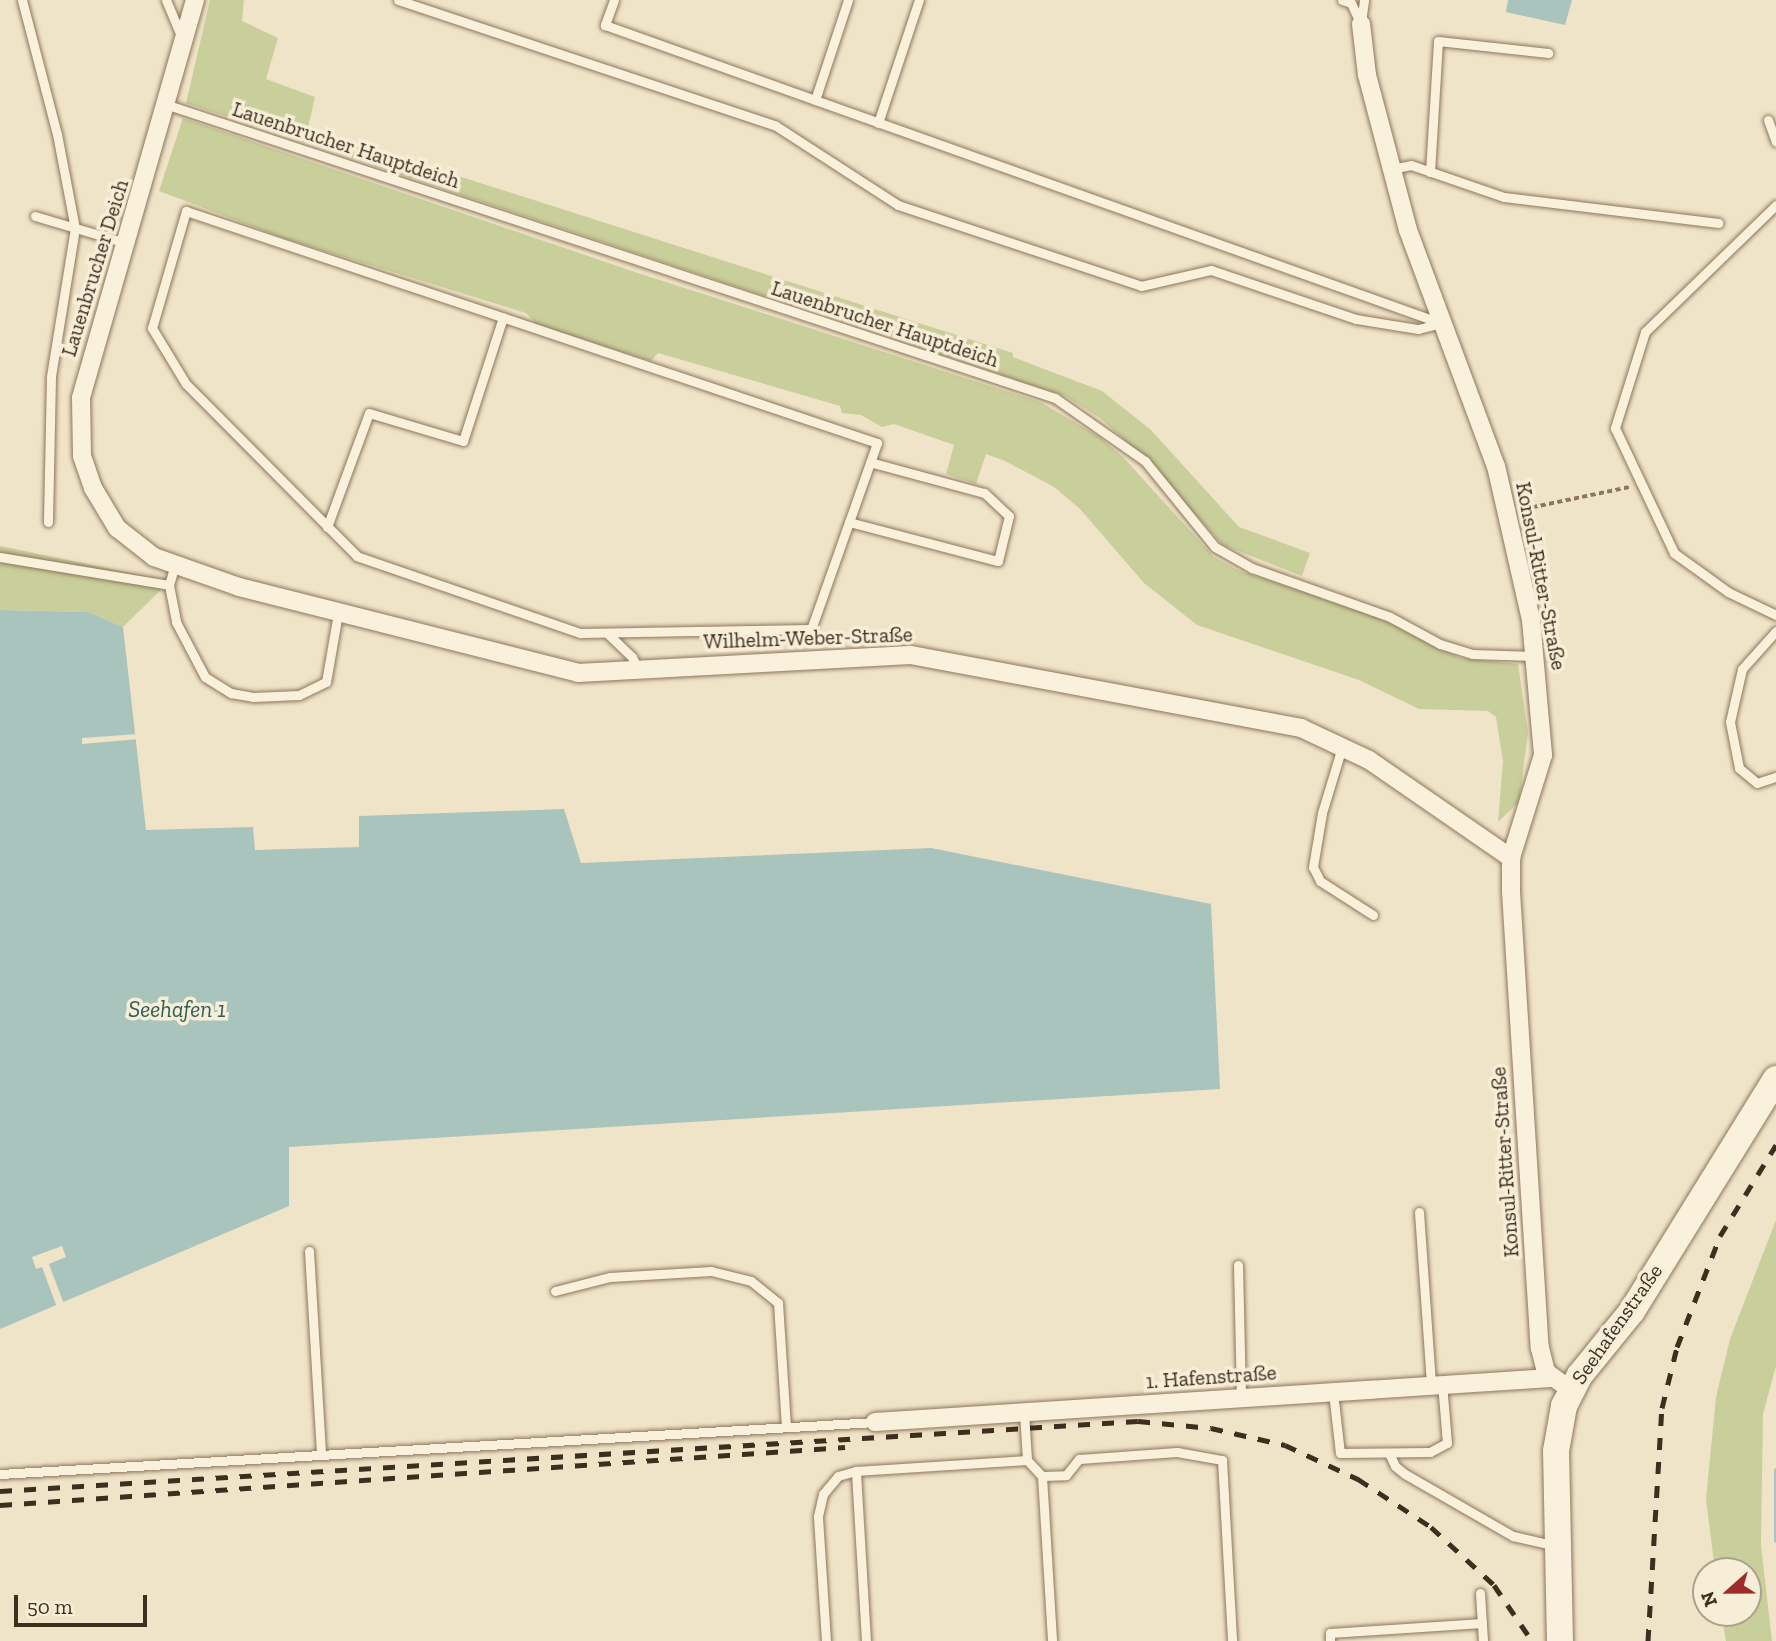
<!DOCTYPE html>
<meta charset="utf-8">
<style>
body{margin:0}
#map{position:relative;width:1776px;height:1641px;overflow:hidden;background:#f0e4c8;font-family:"Zilla Slab",serif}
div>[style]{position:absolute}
.green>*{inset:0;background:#c9cf9b}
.water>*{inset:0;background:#a9c4bc}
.pier>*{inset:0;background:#f0e4c8}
.stream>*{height:5px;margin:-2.5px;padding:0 2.5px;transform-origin:2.5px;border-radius:2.5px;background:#a9c4bc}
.path>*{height:3.5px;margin-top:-1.75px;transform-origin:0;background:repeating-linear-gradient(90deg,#8d765c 0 5px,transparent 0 8.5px)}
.roads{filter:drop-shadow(0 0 2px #8d765c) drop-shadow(0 0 2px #8d765c)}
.lane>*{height:9px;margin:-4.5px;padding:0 4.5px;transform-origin:4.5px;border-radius:4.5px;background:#faf1dc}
.street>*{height:18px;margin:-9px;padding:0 9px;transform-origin:9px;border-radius:9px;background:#faf1dc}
.secondary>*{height:26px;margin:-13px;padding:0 13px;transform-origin:13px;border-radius:13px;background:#faf1dc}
.rail>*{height:5px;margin-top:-2.5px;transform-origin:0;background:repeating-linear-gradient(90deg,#3d2e20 0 12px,transparent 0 24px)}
span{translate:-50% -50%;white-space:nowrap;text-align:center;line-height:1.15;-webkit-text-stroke:7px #f7eed8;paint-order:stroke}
.street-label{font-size:21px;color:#3d2e20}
.water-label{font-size:23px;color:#2f5d5a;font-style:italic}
.north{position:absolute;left:1692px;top:1557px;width:70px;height:70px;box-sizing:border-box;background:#f7eed8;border:2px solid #ada18e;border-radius:50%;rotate:249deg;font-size:19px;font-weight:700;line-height:28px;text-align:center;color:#3d2e20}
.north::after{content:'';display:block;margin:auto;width:24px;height:32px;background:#9e2a2b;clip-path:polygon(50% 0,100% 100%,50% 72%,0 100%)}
.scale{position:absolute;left:14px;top:1595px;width:133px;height:32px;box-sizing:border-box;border:4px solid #3d2e20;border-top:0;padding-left:9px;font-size:21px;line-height:24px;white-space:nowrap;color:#3d2e20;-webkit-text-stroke:5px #f7eed8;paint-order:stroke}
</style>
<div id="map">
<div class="green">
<i style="clip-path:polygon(210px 0,244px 0,242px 21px,278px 38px,266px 79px,315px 97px,308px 128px,1013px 353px,1013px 357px,1102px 391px,1151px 430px,1239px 527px,1310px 553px,1302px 576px,1223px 545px,1135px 449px,1100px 418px,1065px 396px,186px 103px)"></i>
<i style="clip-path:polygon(183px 118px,638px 273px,1040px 402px,1098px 436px,1123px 457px,1214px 557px,1240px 571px,1370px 613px,1460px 658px,1518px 664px,1528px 733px,1519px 802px,1498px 822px,1503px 761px,1496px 717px,1488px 711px,1419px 709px,1359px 680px,1197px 625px,1144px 583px,1080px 509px,1054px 487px,1005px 461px,986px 454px,976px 484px,946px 474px,954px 445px,894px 424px,882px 427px,861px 415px,842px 413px,840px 406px,658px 353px,651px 361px,536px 324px,526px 313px,286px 239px,159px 191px)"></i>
<i style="clip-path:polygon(0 546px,160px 579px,173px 578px,123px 627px,88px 612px,0 610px)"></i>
<i style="clip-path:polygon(1776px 1220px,1776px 1366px,1763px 1414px,1761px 1545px,1772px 1641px,1726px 1641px,1721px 1613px,1748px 1613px,1748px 1571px,1715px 1571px,1706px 1499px,1716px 1397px,1730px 1339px)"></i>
</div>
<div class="water">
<i style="clip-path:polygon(1508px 0,1572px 0,1565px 25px,1506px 12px)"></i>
<i style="clip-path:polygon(0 610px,88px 612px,123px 627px,146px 830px,253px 827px,255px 850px,359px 847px,359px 816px,564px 809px,581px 863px,931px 848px,1211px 904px,1220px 1089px,289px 1147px,289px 1206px,0 1329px)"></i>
</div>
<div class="pier">
<i style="clip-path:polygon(139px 734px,139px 739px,82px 744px,82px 738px)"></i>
<i style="clip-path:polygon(62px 1246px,66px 1257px,49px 1264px,65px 1307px,58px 1310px,42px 1267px,36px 1269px,32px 1257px)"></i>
</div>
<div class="stream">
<i style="left:1776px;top:1470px;width:70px;rotate:90deg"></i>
</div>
<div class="path">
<i style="left:1524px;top:509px;width:107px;rotate:-11.8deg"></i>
</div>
<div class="roads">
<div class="lane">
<i style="left:22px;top:0;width:138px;rotate:75.4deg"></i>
<i style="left:57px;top:134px;width:96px;rotate:79.2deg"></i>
<i style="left:75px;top:228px;width:151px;rotate:99.2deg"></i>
<i style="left:51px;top:377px;width:145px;rotate:91.2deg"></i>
<i style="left:166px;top:0;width:41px;rotate:67.2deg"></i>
<i style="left:398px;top:0;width:398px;rotate:18.4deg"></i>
<i style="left:776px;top:126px;width:145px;rotate:32.9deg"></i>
<i style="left:898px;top:205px;width:256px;rotate:18.4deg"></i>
<i style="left:1141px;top:286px;width:72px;rotate:-12.9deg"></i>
<i style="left:1211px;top:270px;width:153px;rotate:18.7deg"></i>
<i style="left:1356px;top:319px;width:63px;rotate:9.2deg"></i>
<i style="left:1418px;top:329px;width:25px;rotate:-14deg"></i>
<i style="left:614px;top:0;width:27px;rotate:110deg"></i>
<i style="left:605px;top:25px;width:888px;rotate:19.62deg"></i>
<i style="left:1342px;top:0;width:9px;rotate:18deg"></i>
<i style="left:1351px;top:3px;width:23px;rotate:65deg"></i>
<i style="left:1361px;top:22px;width:22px;rotate:-82deg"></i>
<i style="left:815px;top:100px;width:105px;rotate:-71.7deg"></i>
<i style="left:168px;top:105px;width:934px;rotate:18.28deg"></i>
<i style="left:1055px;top:398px;width:110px;rotate:35deg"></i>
<i style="left:1145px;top:461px;width:111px;rotate:50.9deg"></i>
<i style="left:1215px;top:547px;width:43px;rotate:29.6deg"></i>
<i style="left:1252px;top:568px;width:146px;rotate:19.5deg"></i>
<i style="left:1390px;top:617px;width:57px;rotate:28.4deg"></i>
<i style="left:1440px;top:644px;width:34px;rotate:17deg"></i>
<i style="left:1472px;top:654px;width:62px;rotate:1.8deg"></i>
<i style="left:1768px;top:120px;width:23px;rotate:70deg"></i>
<i style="left:878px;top:123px;width:130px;rotate:-71.6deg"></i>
<i style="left:1391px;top:169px;width:20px;rotate:-11deg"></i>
<i style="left:1411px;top:165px;width:98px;rotate:19deg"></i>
<i style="left:1504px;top:197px;width:216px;rotate:6.9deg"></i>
<i style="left:1430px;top:172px;width:131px;rotate:-86.5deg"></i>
<i style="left:1438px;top:41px;width:111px;rotate:6.2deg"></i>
<i style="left:1776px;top:205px;width:182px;rotate:135.9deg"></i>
<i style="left:1645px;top:332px;width:101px;rotate:107.4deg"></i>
<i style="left:1615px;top:428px;width:138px;rotate:64.7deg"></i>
<i style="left:1674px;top:553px;width:67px;rotate:35.8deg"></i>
<i style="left:1728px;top:592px;width:53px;rotate:25.6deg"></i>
<i style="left:186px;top:211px;width:729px;rotate:18.56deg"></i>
<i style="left:877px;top:443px;width:197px;rotate:109.5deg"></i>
<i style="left:811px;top:629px;width:231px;rotate:179deg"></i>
<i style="left:580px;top:633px;width:236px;rotate:-161deg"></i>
<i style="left:357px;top:556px;width:243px;rotate:-134.8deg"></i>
<i style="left:186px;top:384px;width:66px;rotate:-121.3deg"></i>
<i style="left:152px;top:328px;width:122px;rotate:-73.8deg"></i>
<i style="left:35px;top:216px;width:95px;rotate:16.5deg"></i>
<i style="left:849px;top:522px;width:154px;rotate:14.7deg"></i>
<i style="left:998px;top:561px;width:46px;rotate:-76.3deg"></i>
<i style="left:1009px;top:516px;width:34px;rotate:-137deg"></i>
<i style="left:984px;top:493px;width:118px;rotate:-164.8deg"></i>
<i style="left:327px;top:527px;width:121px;rotate:-69.8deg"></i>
<i style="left:369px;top:413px;width:98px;rotate:16.6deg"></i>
<i style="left:463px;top:441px;width:130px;rotate:-72.1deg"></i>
<i style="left:0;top:557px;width:171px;rotate:9.4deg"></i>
<i style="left:169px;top:585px;width:19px;rotate:-74deg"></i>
<i style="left:169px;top:585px;width:38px;rotate:79deg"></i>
<i style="left:176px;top:622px;width:62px;rotate:62.2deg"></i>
<i style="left:205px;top:677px;width:31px;rotate:32deg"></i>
<i style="left:231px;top:693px;width:22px;rotate:10deg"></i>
<i style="left:253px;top:697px;width:46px;rotate:-2.5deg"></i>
<i style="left:299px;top:695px;width:30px;rotate:-26deg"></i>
<i style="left:326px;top:682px;width:70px;rotate:-80.1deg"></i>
<i style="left:1776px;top:631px;width:51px;rotate:131.8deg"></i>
<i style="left:1742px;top:669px;width:54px;rotate:102.8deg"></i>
<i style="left:1730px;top:722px;width:47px;rotate:78.9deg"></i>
<i style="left:1739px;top:768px;width:23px;rotate:40deg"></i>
<i style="left:1757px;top:783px;width:20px;rotate:-18deg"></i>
<i style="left:607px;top:633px;width:35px;rotate:44deg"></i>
<i style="left:632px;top:657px;width:16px;rotate:63deg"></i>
<i style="left:1342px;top:747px;width:69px;rotate:106.9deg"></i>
<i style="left:1322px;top:813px;width:55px;rotate:99.5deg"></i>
<i style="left:1313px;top:867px;width:16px;rotate:63deg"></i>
<i style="left:1320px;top:881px;width:63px;rotate:32.7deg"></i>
<i style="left:1419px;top:1212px;width:172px;rotate:86deg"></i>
<i style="left:309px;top:1251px;width:204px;rotate:86.6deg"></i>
<i style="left:1238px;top:1265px;width:133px;rotate:88.7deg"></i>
<i style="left:555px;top:1291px;width:57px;rotate:-14.3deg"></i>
<i style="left:610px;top:1277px;width:101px;rotate:-3.4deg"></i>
<i style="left:711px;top:1271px;width:41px;rotate:14deg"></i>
<i style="left:751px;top:1281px;width:35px;rotate:39deg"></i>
<i style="left:778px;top:1303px;width:124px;rotate:86.3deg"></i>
<i style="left:1333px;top:1392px;width:61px;rotate:83.5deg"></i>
<i style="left:1340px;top:1453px;width:90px;rotate:-0.6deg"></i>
<i style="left:1430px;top:1452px;width:19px;rotate:-28deg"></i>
<i style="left:1447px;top:1443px;width:59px;rotate:-94.8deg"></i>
<i style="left:1024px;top:1413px;width:47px;rotate:86.3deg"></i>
<i style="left:1027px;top:1460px;width:22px;rotate:47deg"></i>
<i style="left:1042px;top:1476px;width:165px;rotate:86.5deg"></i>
<i style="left:1389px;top:1453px;width:14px;rotate:65deg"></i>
<i style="left:1395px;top:1466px;width:13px;rotate:39deg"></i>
<i style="left:1405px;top:1474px;width:125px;rotate:29.9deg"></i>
<i style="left:1513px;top:1536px;width:44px;rotate:13.1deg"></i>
<i style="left:0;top:1474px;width:877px;rotate:-3.4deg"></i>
<i style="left:1042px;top:1476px;width:24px;rotate:-2deg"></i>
<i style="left:1066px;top:1475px;width:21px;rotate:-51deg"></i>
<i style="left:1079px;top:1459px;width:98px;rotate:-4.1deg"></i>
<i style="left:1177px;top:1452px;width:46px;rotate:10.1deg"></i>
<i style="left:1222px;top:1460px;width:181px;rotate:86.8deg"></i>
<i style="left:1480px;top:1593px;width:48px;rotate:86.4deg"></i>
<i style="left:826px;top:1641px;width:125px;rotate:-93.7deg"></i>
<i style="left:818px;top:1516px;width:23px;rotate:-77deg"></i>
<i style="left:823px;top:1494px;width:23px;rotate:-50deg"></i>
<i style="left:838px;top:1476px;width:19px;rotate:-16deg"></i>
<i style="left:866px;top:1641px;width:170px;rotate:-93.4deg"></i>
<i style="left:856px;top:1471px;width:171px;rotate:-3.7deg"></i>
<i style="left:1330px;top:1641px;width:8px;rotate:-90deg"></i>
<i style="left:1330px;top:1633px;width:152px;rotate:-3.8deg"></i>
</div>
<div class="street">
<i style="left:195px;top:0;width:414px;rotate:106deg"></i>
<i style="left:81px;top:398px;width:58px;rotate:89deg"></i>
<i style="left:82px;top:456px;width:34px;rotate:71deg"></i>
<i style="left:93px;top:488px;width:47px;rotate:59deg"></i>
<i style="left:117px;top:528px;width:47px;rotate:38.1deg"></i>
<i style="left:154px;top:557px;width:90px;rotate:19.4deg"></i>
<i style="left:239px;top:587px;width:350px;rotate:14.2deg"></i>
<i style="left:578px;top:673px;width:333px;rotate:-3.1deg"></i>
<i style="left:911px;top:655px;width:397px;rotate:10.6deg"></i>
<i style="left:1301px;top:728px;width:75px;rotate:25.2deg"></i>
<i style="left:1369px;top:760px;width:173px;rotate:34.6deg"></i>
<i style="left:1361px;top:24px;width:51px;rotate:83.3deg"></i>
<i style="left:1367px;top:75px;width:160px;rotate:75.2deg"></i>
<i style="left:1408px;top:230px;width:252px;rotate:69.6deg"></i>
<i style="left:1496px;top:466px;width:158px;rotate:77.2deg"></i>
<i style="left:1531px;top:620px;width:136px;rotate:84.9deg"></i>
<i style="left:1543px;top:755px;width:108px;rotate:107.3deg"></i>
<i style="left:1511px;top:858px;width:34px;rotate:90deg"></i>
<i style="left:1511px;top:892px;width:457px;rotate:86.4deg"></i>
<i style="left:1540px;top:1348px;width:25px;rotate:76deg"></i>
<i style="left:1546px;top:1372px;width:31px;rotate:36deg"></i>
<i style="left:875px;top:1422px;width:677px;rotate:-3.72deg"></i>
</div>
<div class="secondary">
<i style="left:1560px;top:1641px;width:190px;rotate:-91.2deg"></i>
<i style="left:1556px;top:1451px;width:46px;rotate:-79.9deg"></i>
<i style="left:1564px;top:1406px;width:35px;rotate:-63deg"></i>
<i style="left:1580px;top:1375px;width:82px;rotate:-50.9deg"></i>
<i style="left:1632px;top:1311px;width:273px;rotate:-58.2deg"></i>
</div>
</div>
<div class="rail">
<i style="left:0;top:1491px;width:1140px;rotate:-3.52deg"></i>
<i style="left:1138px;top:1421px;width:73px;rotate:5.5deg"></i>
<i style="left:1211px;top:1428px;width:76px;rotate:12.9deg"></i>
<i style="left:1285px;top:1445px;width:81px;rotate:25deg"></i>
<i style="left:1358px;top:1479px;width:87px;rotate:33.3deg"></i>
<i style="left:1431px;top:1527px;width:86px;rotate:42.6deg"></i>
<i style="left:1494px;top:1585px;width:68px;rotate:55.8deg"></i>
<i style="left:0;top:1505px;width:847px;rotate:-3.93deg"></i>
<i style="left:1648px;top:1641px;width:233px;rotate:-86.6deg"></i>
<i style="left:1662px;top:1408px;width:63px;rotate:-76.2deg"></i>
<i style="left:1677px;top:1347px;width:119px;rotate:-68.8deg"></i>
<i style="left:1720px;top:1236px;width:107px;rotate:-58.4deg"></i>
</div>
<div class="street-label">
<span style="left:346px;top:145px;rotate:18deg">Lauenbrucher Hauptdeich</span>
<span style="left:95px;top:268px;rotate:-73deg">Lauenbrucher Deich</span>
<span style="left:885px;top:324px;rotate:18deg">Lauenbrucher Hauptdeich</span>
<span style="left:1541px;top:576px;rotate:79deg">Konsul-Ritter-Straße</span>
<span style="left:808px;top:638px;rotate:-2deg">Wilhelm-Weber-Straße</span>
<span style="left:1505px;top:1162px;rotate:-94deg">Konsul-Ritter-Straße</span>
<span style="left:1617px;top:1324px;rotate:-55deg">Seehafenstraße</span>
<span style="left:1211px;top:1377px;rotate:-4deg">1. Hafenstraße</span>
</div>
<div class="water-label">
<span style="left:177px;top:1009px">Seehafen 1</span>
</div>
<div class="north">N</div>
<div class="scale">50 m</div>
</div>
